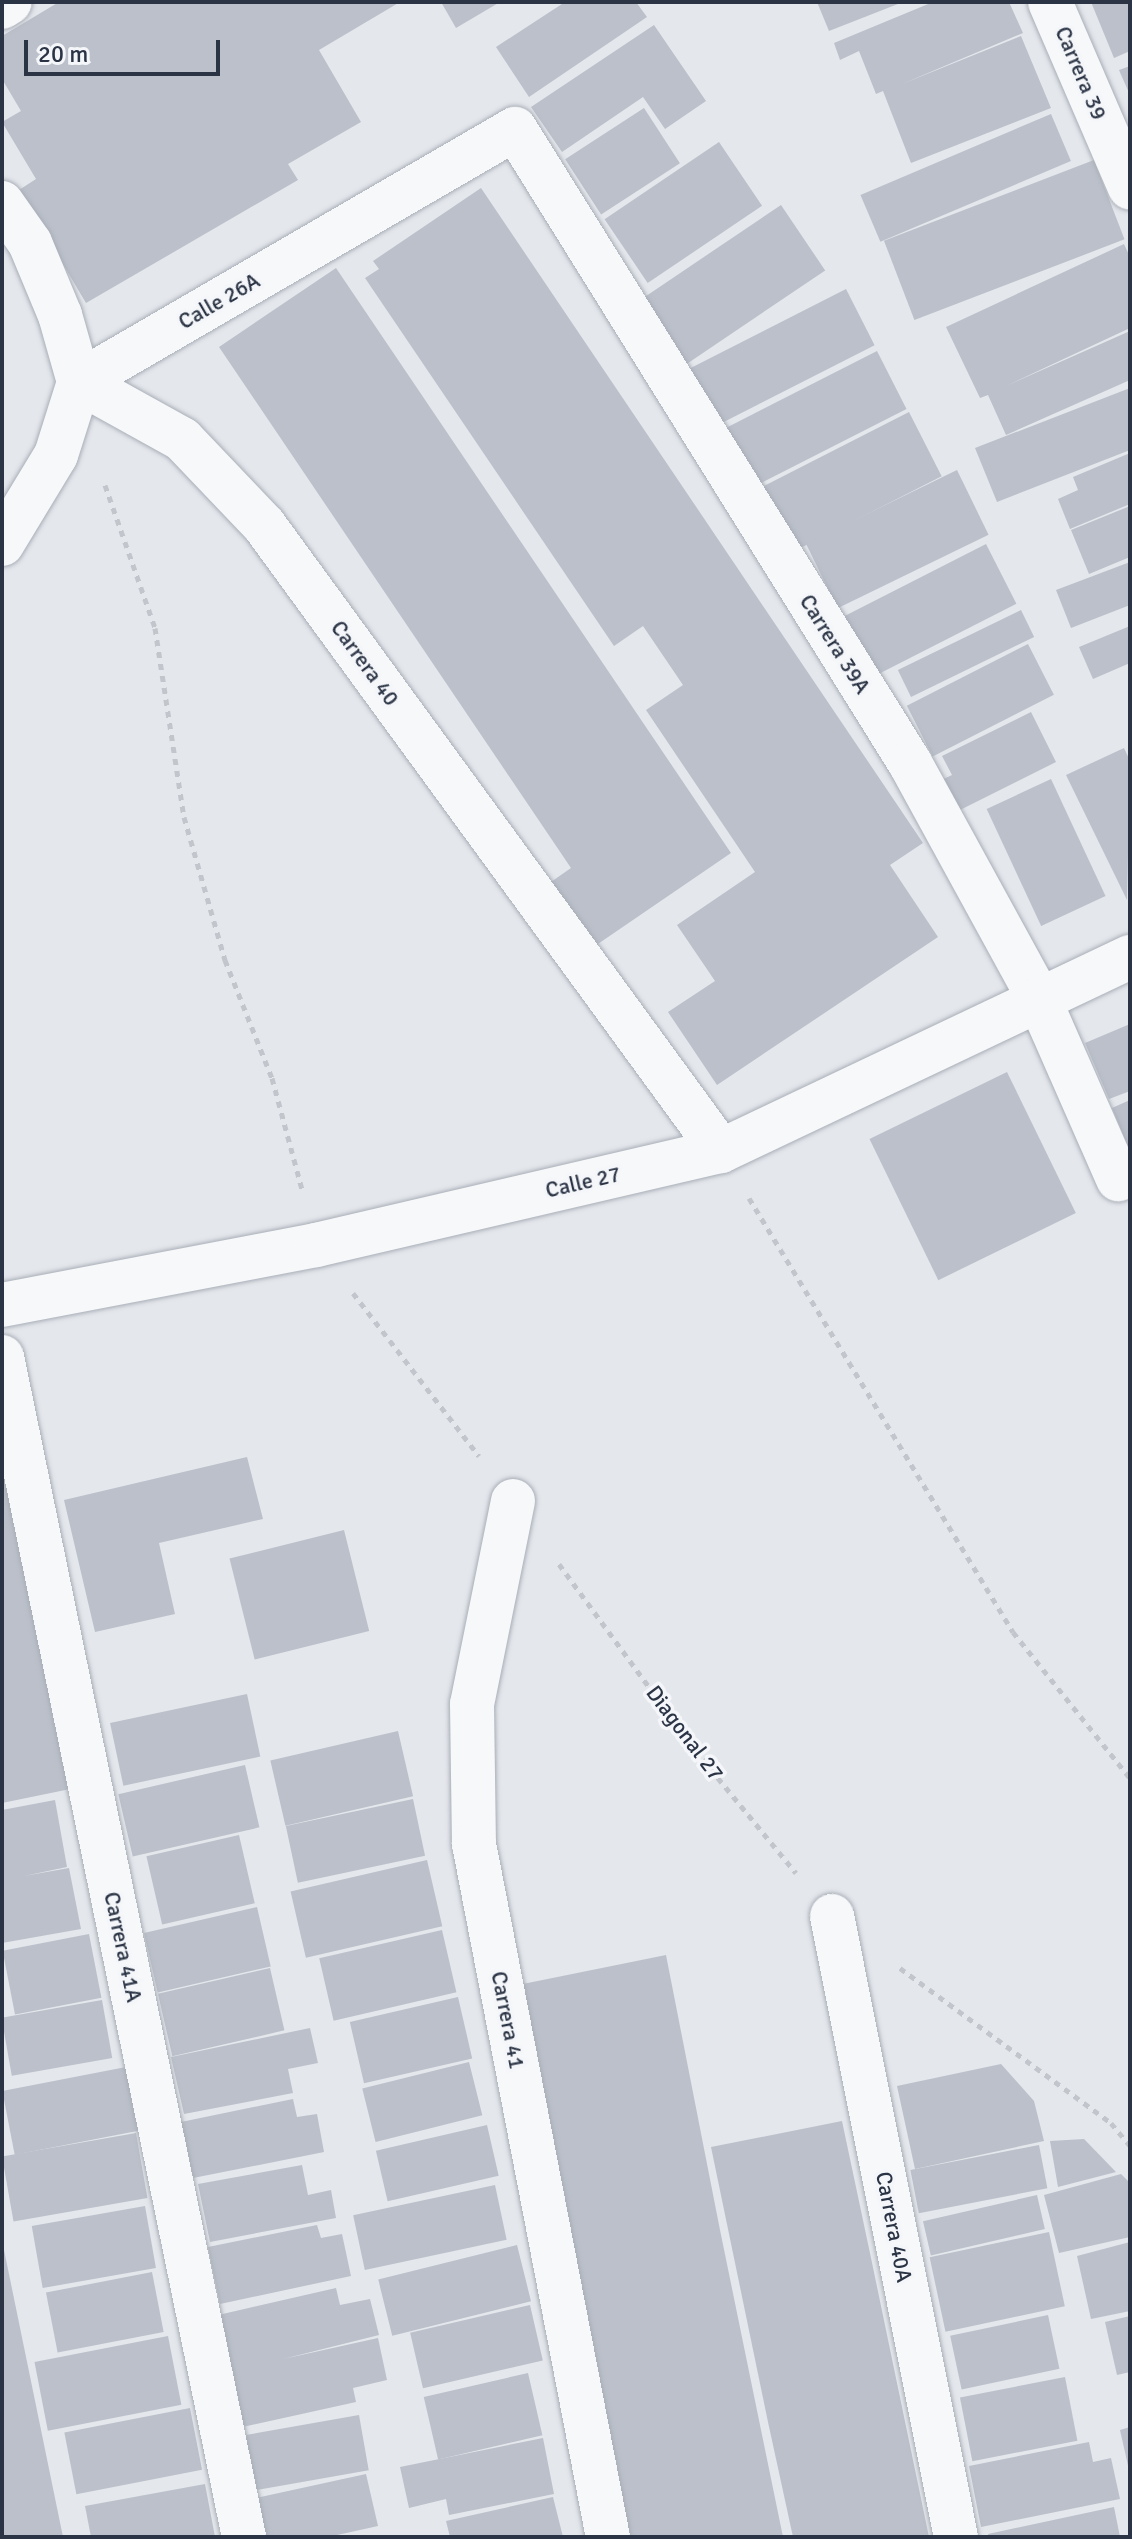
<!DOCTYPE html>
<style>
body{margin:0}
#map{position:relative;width:1132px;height:2539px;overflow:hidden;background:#e4e7ec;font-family:Signika,sans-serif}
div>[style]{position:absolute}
.building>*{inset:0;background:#bbc0ca;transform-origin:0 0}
.path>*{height:5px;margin-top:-2.5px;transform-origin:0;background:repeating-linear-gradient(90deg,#c2c5cb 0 6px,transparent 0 12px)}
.roads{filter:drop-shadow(0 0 2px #a9aeb7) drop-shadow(0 0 2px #a9aeb7)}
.minor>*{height:44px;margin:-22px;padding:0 22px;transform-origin:22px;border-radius:22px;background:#f7f8fa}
span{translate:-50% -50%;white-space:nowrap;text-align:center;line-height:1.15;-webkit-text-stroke:7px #f4f6f9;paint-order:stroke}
.street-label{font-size:22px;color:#2b3445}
.frame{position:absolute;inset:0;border:4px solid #2b3445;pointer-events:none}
.scale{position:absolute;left:24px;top:40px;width:196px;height:36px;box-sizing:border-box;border:4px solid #2b3445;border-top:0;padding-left:10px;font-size:24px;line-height:28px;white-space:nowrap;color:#2b3445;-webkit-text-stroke:6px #f4f6f9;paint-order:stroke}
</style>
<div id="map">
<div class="building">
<i style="clip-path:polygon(59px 2px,400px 2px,319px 50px,361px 122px,288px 164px,298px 180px,86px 303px,19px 190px,36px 179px,2px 122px,21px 111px,2px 79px,2px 36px)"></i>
<i style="clip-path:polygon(441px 2px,500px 2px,456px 28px)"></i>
<i style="clip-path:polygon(565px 2px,636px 2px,647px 17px,529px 97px,496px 47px)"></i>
<i style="clip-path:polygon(817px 2px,903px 2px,829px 31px)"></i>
<i style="clip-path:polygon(933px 2px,1009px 2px,1023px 33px,902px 84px,1021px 36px,1051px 108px,911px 163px,883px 91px,876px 94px,859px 51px,840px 60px,834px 43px)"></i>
<i style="clip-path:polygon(1091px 2px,1130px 2px,1130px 51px,1114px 58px)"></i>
<i style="clip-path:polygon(654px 25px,706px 101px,665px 129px,643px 97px,562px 152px,531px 107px)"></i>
<i style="clip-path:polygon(1130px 66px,1130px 95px,1119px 70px)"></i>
<i style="left:644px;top:108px;width:66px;height:94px;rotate:57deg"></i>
<i style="left:1051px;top:114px;width:51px;height:207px;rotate:67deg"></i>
<i style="left:719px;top:142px;width:77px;height:138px;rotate:56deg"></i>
<i style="left:1094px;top:160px;width:85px;height:225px;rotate:69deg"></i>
<i style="clip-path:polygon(481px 188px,923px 843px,890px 865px,938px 937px,717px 1085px,668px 1012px,715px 981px,677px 925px,755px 872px,646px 710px,683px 685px,643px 626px,614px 646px,365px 278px,379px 269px,373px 261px)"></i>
<i style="left:781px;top:205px;width:79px;height:172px;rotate:56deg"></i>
<i style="clip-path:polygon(1124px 244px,1130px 257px,1130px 328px,1006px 386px,1130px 331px,1130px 380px,1006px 435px,988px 395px,980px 398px,946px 327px)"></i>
<i style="clip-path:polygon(336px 268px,731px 853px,592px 948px,548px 884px,571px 868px,219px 347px)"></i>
<i style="left:846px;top:289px;width:63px;height:177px;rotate:63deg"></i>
<i style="left:877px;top:351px;width:65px;height:174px;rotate:63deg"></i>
<i style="clip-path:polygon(1130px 388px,1130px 450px,997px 502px,975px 448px)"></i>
<i style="left:909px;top:412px;width:72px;height:170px;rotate:63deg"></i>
<i style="clip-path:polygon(1130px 453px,1130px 504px,1070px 529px,1058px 499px,1078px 490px,1073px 477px)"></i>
<i style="left:957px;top:470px;width:72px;height:168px;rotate:64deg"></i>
<i style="clip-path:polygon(1130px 506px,1130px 557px,1089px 574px,1071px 530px)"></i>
<i style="left:986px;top:544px;width:67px;height:163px;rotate:63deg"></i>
<i style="clip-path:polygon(1130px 562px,1130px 605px,1071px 628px,1056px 590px)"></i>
<i style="left:1021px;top:610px;width:30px;height:137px;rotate:64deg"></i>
<i style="clip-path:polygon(1130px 626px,1130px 663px,1093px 679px,1079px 647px)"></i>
<i style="left:1028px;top:644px;width:57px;height:136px;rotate:63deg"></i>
<i style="clip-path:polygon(1031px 712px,1056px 762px,952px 814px,937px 782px,952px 775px,942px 756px)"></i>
<i style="clip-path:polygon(1124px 748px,1130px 761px,1127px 900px,1066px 775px)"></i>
<i style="left:1051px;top:779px;width:129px;height:71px;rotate:65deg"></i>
<i style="clip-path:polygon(1130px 1024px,1130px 1091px,1109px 1099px,1085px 1043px)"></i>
<i style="left:1007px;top:1072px;width:157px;height:153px;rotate:64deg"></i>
<i style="clip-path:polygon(1130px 1100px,1130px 1151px,1112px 1108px)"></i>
<i style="clip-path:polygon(2px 1452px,80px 1787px,2px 1803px)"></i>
<i style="clip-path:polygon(247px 1457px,263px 1519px,159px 1543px,175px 1614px,95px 1632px,64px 1500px)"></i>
<i style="left:344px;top:1530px;width:104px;height:118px;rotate:76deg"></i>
<i style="left:247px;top:1694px;width:64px;height:140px;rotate:78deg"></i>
<i style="left:398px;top:1731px;width:67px;height:131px;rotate:77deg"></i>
<i style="left:245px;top:1765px;width:64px;height:130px;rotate:77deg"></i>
<i style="left:413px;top:1799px;width:58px;height:130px;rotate:78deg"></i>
<i style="clip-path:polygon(55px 1800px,67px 1867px,24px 1876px,69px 1868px,81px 1929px,2px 1943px,2px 1810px)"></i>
<i style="left:239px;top:1835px;width:70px;height:95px;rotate:77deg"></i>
<i style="left:427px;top:1860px;width:68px;height:140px;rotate:77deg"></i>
<i style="left:257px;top:1907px;width:61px;height:116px;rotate:77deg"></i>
<i style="left:442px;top:1930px;width:64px;height:126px;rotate:77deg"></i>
<i style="left:89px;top:1934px;width:65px;height:88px;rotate:79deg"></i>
<i style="clip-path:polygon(666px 1955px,720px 2230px,783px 2537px,618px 2537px,508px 1987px)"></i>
<i style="left:270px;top:1968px;width:64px;height:115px;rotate:77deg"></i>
<i style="left:458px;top:1997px;width:63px;height:111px;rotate:77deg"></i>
<i style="left:102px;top:2000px;width:59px;height:102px;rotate:80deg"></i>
<i style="clip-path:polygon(310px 2028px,318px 2063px,288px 2069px,293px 2093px,184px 2114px,171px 2057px)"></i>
<i style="left:469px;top:2062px;width:55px;height:110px;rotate:76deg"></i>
<i style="clip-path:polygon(1001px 2064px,1034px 2101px,1044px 2141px,915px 2169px,897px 2086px)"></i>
<i style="left:126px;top:2067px;width:65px;height:126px;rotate:79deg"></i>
<i style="clip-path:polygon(293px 2099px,297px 2117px,317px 2114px,324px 2152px,193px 2178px,181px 2122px)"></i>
<i style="clip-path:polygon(842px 2121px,871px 2258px,929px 2537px,793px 2537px,768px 2422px,711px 2147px)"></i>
<i style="left:487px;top:2125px;width:52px;height:114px;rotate:77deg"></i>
<i style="left:136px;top:2133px;width:66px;height:136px;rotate:80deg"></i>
<i style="clip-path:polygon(1084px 2139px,1116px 2172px,1058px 2187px,1050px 2141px)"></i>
<i style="left:1039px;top:2145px;width:44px;height:131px;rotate:79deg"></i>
<i style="clip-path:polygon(302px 2165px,308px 2195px,331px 2190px,336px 2218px,210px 2242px,198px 2184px)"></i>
<i style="clip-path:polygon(1121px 2174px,1130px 2183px,1130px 2237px,1059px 2253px,1044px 2195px)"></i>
<i style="left:495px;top:2185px;width:56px;height:145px;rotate:78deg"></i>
<i style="left:1037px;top:2195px;width:35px;height:117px;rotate:77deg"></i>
<i style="left:145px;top:2206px;width:63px;height:115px;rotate:80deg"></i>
<i style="clip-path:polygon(317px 2225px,321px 2238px,342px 2234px,351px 2276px,220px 2304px,208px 2247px)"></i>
<i style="left:1049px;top:2232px;width:76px;height:122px;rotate:78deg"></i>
<i style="clip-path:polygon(1130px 2242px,1130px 2311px,1091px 2319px,1077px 2256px)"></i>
<i style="clip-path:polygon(2px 2245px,3px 2245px,63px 2537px,2px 2537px)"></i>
<i style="left:517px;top:2245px;width:58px;height:143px;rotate:76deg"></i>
<i style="left:152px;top:2272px;width:61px;height:108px;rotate:79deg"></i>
<i style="clip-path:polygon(336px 2288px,340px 2305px,370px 2299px,379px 2335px,283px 2359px,378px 2338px,387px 2380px,353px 2388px,356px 2402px,238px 2428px,214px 2316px)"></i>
<i style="left:530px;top:2305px;width:57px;height:123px;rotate:77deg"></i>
<i style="left:1048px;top:2315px;width:55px;height:100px;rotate:78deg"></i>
<i style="clip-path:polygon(1130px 2316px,1130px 2372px,1117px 2375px,1105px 2322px)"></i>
<i style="left:168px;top:2336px;width:70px;height:136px;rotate:79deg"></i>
<i style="left:528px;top:2373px;width:64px;height:107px;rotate:77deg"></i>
<i style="left:1065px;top:2377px;width:65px;height:107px;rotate:79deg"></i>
<i style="left:190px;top:2408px;width:63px;height:128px;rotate:79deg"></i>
<i style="left:359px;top:2415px;width:56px;height:131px;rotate:80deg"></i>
<i style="clip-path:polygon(1130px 2427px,1130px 2470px,1129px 2470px,1120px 2430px)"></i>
<i style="clip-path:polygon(543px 2438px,554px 2494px,449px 2515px,446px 2499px,409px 2508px,400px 2467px)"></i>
<i style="clip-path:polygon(1089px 2442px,1093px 2462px,1111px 2458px,1120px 2499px,981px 2527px,969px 2466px)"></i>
<i style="clip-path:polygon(366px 2474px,378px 2526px,328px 2537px,264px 2537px,256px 2498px)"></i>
<i style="clip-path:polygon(205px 2484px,215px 2537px,91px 2537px,85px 2506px)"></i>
<i style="clip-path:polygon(553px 2497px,563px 2537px,450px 2537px,446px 2521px)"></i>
<i style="clip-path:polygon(1114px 2507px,1120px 2537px,989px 2537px,988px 2534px)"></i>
</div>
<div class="path">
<i style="left:105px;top:485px;width:151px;rotate:70.7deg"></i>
<i style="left:155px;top:628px;width:191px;rotate:81.3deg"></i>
<i style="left:184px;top:817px;width:149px;rotate:74deg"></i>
<i style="left:225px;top:960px;width:127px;rotate:68.3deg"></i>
<i style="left:272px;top:1078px;width:115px;rotate:74.9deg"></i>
<i style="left:749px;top:1198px;width:508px;rotate:58.69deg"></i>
<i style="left:1013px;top:1632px;width:187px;rotate:51.3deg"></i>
<i style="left:353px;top:1293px;width:206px;rotate:52.3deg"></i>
<i style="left:559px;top:1564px;width:230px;rotate:53.8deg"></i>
<i style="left:695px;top:1750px;width:159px;rotate:50.6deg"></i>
<i style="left:900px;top:1968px;width:262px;rotate:36.3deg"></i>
<i style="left:1111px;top:2123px;width:30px;rotate:50deg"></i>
</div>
<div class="roads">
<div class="minor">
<i style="left:1050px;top:2px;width:202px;rotate:66.7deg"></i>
<i style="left:2px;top:7px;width:9px;rotate:-32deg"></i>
<i style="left:2px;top:203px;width:49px;rotate:55deg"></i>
<i style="left:30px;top:243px;width:78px;rotate:67.4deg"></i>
<i style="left:60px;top:315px;width:70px;rotate:74.2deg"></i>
<i style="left:79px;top:382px;width:118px;rotate:29deg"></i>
<i style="left:182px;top:439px;width:119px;rotate:46.4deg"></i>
<i style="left:264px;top:525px;width:775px;rotate:53.87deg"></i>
<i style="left:2px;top:544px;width:104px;rotate:-58.8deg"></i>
<i style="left:56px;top:455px;width:77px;rotate:-72.5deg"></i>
<i style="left:79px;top:382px;width:504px;rotate:-30.13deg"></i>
<i style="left:515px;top:129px;width:747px;rotate:58.08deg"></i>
<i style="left:910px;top:763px;width:269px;rotate:61.3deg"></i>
<i style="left:1039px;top:999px;width:197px;rotate:66.3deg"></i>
<i style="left:2px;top:1305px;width:320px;rotate:-10.8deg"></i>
<i style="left:316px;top:1245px;width:416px;rotate:-13.1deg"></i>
<i style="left:721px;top:1151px;width:453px;rotate:-25.4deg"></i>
<i style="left:2px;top:1357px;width:1205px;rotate:78.41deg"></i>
<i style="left:513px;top:1501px;width:207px;rotate:101.4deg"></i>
<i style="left:472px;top:1704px;width:140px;rotate:89.2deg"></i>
<i style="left:474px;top:1844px;width:706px;rotate:79.06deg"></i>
<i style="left:832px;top:1916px;width:633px;rotate:78.71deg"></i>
</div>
</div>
<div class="street-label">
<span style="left:1081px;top:73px;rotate:67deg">Carrera 39</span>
<span style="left:219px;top:301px;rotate:-30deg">Calle 26A</span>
<span style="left:835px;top:644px;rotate:58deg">Carrera 39A</span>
<span style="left:365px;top:663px;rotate:54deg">Carrera 40</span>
<span style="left:583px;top:1182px;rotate:-13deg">Calle 27</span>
<span style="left:685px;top:1733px;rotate:53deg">Diagonal 27</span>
<span style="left:123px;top:1947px;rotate:78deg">Carrera 41A</span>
<span style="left:508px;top:2020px;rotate:79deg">Carrera 41</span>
<span style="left:894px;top:2227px;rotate:79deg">Carrera 40A</span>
</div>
<div class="frame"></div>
<div class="scale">20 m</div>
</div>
